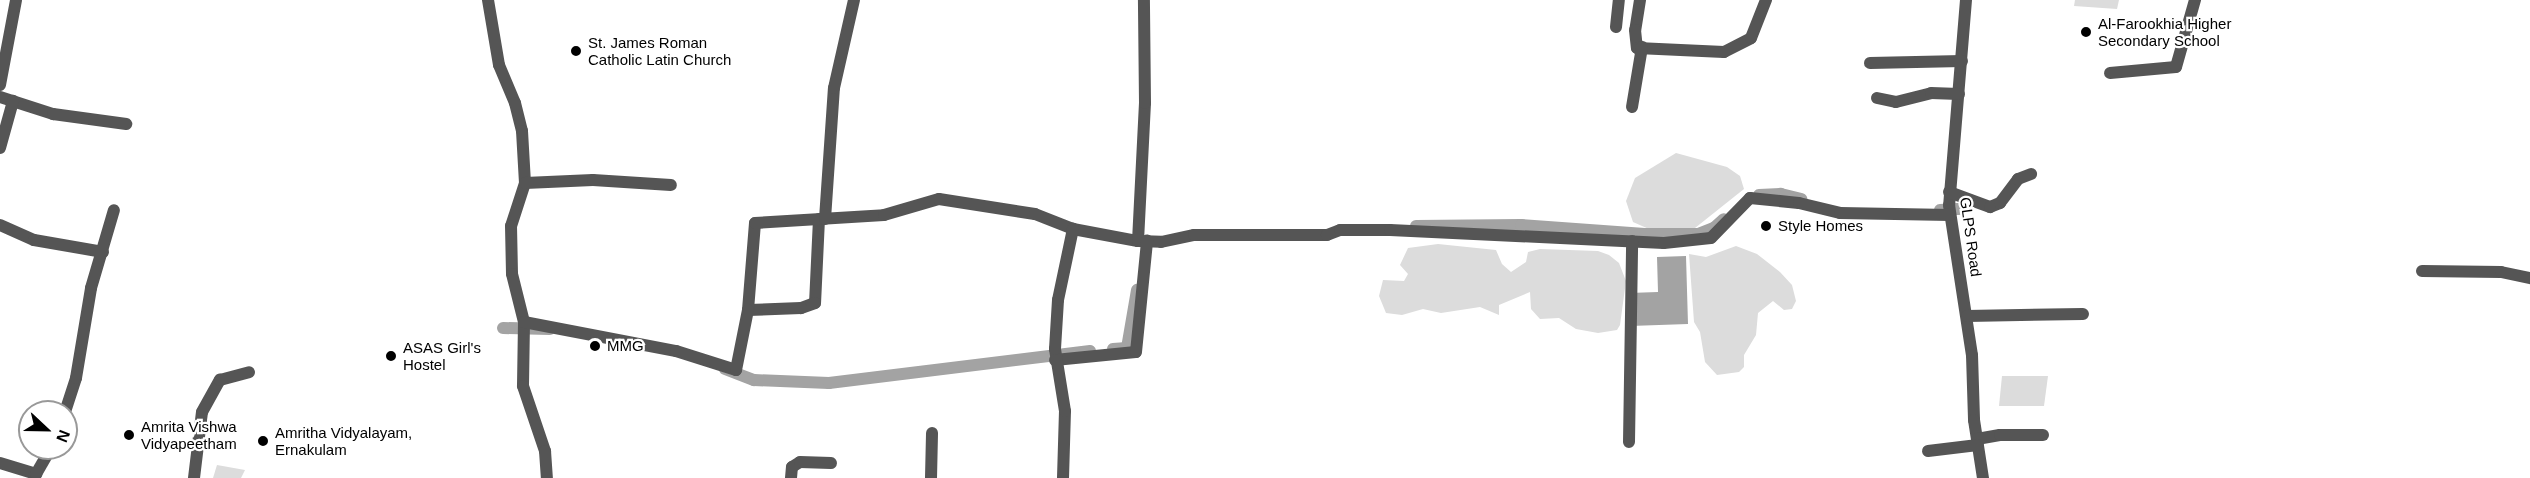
<!DOCTYPE html>
<style>
body{margin:0}
#map{position:relative;width:2530px;height:478px;overflow:hidden;background:#fff;font-family:Arial,sans-serif}
div>[style]{position:absolute}
.green>*{inset:0;background:#dcdcdc}
.water>*{inset:0;background:#a3a3a3}
.canal>*{height:12px;margin:-6px;padding:0 6px;transform-origin:6px;border-radius:6px;background:#a3a3a3}
.minor>*{height:12px;margin:-6px;padding:0 6px;transform-origin:6px;border-radius:6px;background:#555}
.dots>*{width:16px;height:16px;translate:-50% -50%;box-sizing:border-box;border:3px solid #fff;border-radius:50%}
span{translate:-50% -50%;white-space:nowrap;text-align:center;line-height:1.15;-webkit-text-stroke:4.5px #fff;paint-order:stroke}
.poi-label{font-size:15px;color:#000}
.left{translate:0 -50%;text-align:left}
.street-label{font-size:15px;color:#000}
.north{position:absolute;left:18px;top:400px;width:60px;height:60px;box-sizing:border-box;background:#fff;border:2px solid #999;border-radius:50%;rotate:112deg;font-size:16px;font-weight:700;line-height:24px;text-align:center;color:#000}
.north::after{content:'';display:block;margin:auto;width:21px;height:27px;background:#000;clip-path:polygon(50% 0,100% 100%,50% 72%,0 100%)}
</style>
<div id="map">
<div class="green">
<i style="clip-path:polygon(2075px 0,2119px 0,2117px 9px,2074px 6px)"></i>
<i style="clip-path:polygon(1676px 153px,1727px 167px,1740px 176px,1744px 189px,1695px 228px,1658px 233px,1633px 222px,1626px 201px,1635px 178px)"></i>
<i style="clip-path:polygon(1438px 244px,1496px 250px,1502px 264px,1511px 272px,1526px 262px,1528px 252px,1540px 249px,1598px 251px,1609px 255px,1619px 263px,1626px 281px,1620px 325px,1617px 330px,1598px 333px,1576px 329px,1559px 318px,1540px 319px,1531px 309px,1530px 292px,1499px 305px,1499px 315px,1480px 307px,1441px 313px,1423px 309px,1402px 315px,1386px 313px,1379px 296px,1383px 280px,1404px 281px,1408px 274px,1400px 265px,1408px 248px)"></i>
<i style="clip-path:polygon(1736px 246px,1757px 254px,1780px 272px,1792px 285px,1796px 301px,1792px 309px,1784px 310px,1773px 301px,1758px 313px,1756px 335px,1744px 355px,1744px 367px,1739px 372px,1717px 375px,1705px 362px,1700px 332px,1694px 322px,1689px 254px,1706px 257px)"></i>
<i style="clip-path:polygon(2002px 376px,2048px 376px,2044px 406px,1999px 406px)"></i>
<i style="clip-path:polygon(217px 465px,245px 470px,241px 478px,213px 478px)"></i>
</div>
<div class="water">
<i style="clip-path:polygon(1686px 256px,1688px 324px,1630px 326px,1629px 293px,1658px 292px,1657px 257px)"></i>
</div>
<div class="canal">
<i style="left:1759px;top:195px;width:22px;rotate:-3deg"></i>
<i style="left:1781px;top:194px;width:21px;rotate:14deg"></i>
<i style="left:1940px;top:210px;width:22px;rotate:-3deg"></i>
<i style="left:1416px;top:226px;width:105px;rotate:-0.5deg"></i>
<i style="left:1521px;top:225px;width:124px;rotate:4.2deg"></i>
<i style="left:1645px;top:234px;width:53px"></i>
<i style="left:1698px;top:234px;width:17px;rotate:-21deg"></i>
<i style="left:1714px;top:228px;width:13px;rotate:-42deg"></i>
<i style="left:503px;top:328px;width:47px;rotate:1.2deg"></i>
<i style="left:1113px;top:349px;width:14px;rotate:-4deg"></i>
<i style="left:1127px;top:348px;width:59px;rotate:-80.2deg"></i>
<i style="left:725px;top:369px;width:31px;rotate:21deg"></i>
<i style="left:754px;top:380px;width:75px;rotate:2.3deg"></i>
<i style="left:829px;top:383px;width:263px;rotate:-7deg"></i>
</div>
<div class="minor">
<i style="left:488px;top:0;width:66px;rotate:80.4deg"></i>
<i style="left:499px;top:65px;width:41px;rotate:67.2deg"></i>
<i style="left:515px;top:103px;width:29px;rotate:76deg"></i>
<i style="left:522px;top:131px;width:52px;rotate:86.7deg"></i>
<i style="left:525px;top:183px;width:45px;rotate:108deg"></i>
<i style="left:511px;top:226px;width:48px;rotate:88.8deg"></i>
<i style="left:512px;top:274px;width:49px;rotate:76deg"></i>
<i style="left:524px;top:322px;width:64px;rotate:90.9deg"></i>
<i style="left:523px;top:386px;width:69px;rotate:71.3deg"></i>
<i style="left:545px;top:451px;width:27px;rotate:86deg"></i>
<i style="left:1640px;top:0;width:30px;rotate:99deg"></i>
<i style="left:1635px;top:30px;width:18px;rotate:84deg"></i>
<i style="left:1637px;top:48px;width:87px;rotate:2.6deg"></i>
<i style="left:1724px;top:52px;width:30px;rotate:-27deg"></i>
<i style="left:1751px;top:38px;width:41px;rotate:-68.5deg"></i>
<i style="left:1966px;top:0;width:206px;rotate:94.7deg"></i>
<i style="left:1949px;top:205px;width:152px;rotate:81.3deg"></i>
<i style="left:1972px;top:355px;width:65px;rotate:88.2deg"></i>
<i style="left:1974px;top:420px;width:59px;rotate:81.2deg"></i>
<i style="left:1616px;top:27px;width:27px;rotate:-84deg"></i>
<i style="left:1870px;top:63px;width:92px;rotate:-1.2deg"></i>
<i style="left:2110px;top:73px;width:66px;rotate:-5.2deg"></i>
<i style="left:2176px;top:67px;width:70px;rotate:-74.2deg"></i>
<i style="left:0;top:85px;width:86px;rotate:-79.3deg"></i>
<i style="left:0;top:97px;width:56px;rotate:17.8deg"></i>
<i style="left:53px;top:114px;width:74px;rotate:7.8deg"></i>
<i style="left:1877px;top:98px;width:19px;rotate:12deg"></i>
<i style="left:1896px;top:102px;width:36px;rotate:-14deg"></i>
<i style="left:1931px;top:93px;width:28px;rotate:2deg"></i>
<i style="left:1632px;top:107px;width:61px;rotate:-80.5deg"></i>
<i style="left:0;top:148px;width:49px;rotate:-74.5deg"></i>
<i style="left:525px;top:183px;width:68px;rotate:-2.5deg"></i>
<i style="left:593px;top:180px;width:78px;rotate:3.7deg"></i>
<i style="left:1949px;top:192px;width:44px;rotate:20.1deg"></i>
<i style="left:1990px;top:207px;width:11px;rotate:-22deg"></i>
<i style="left:2000px;top:203px;width:30px;rotate:-53deg"></i>
<i style="left:2018px;top:179px;width:14px;rotate:-21deg"></i>
<i style="left:819px;top:219px;width:84px;rotate:92.7deg"></i>
<i style="left:815px;top:303px;width:15px;rotate:160deg"></i>
<i style="left:801px;top:308px;width:53px;rotate:177.8deg"></i>
<i style="left:748px;top:310px;width:87px;rotate:-85.4deg"></i>
<i style="left:755px;top:223px;width:129px;rotate:-3.5deg"></i>
<i style="left:884px;top:215px;width:57px;rotate:-16.2deg"></i>
<i style="left:939px;top:199px;width:97px;rotate:8.9deg"></i>
<i style="left:1035px;top:214px;width:41px;rotate:21.5deg"></i>
<i style="left:1073px;top:229px;width:66px;rotate:10.5deg"></i>
<i style="left:1138px;top:241px;width:23px;rotate:2deg"></i>
<i style="left:1161px;top:242px;width:34px;rotate:-12deg"></i>
<i style="left:1194px;top:235px;width:133px"></i>
<i style="left:1327px;top:235px;width:14px;rotate:-21deg"></i>
<i style="left:1340px;top:230px;width:50px"></i>
<i style="left:1390px;top:230px;width:274px;rotate:2.7deg"></i>
<i style="left:1664px;top:243px;width:47px;rotate:-6.1deg"></i>
<i style="left:1711px;top:238px;width:56px;rotate:-45.7deg"></i>
<i style="left:1750px;top:198px;width:49px;rotate:5.8deg"></i>
<i style="left:1799px;top:203px;width:42px;rotate:13.7deg"></i>
<i style="left:1840px;top:213px;width:110px;rotate:1deg"></i>
<i style="left:825px;top:219px;width:131px;rotate:-86.1deg"></i>
<i style="left:834px;top:88px;width:90px;rotate:-77.2deg"></i>
<i style="left:0;top:225px;width:37px;rotate:24deg"></i>
<i style="left:34px;top:240px;width:70px;rotate:9.9deg"></i>
<i style="left:1138px;top:241px;width:138px;rotate:-87.1deg"></i>
<i style="left:1145px;top:103px;width:103px;rotate:-90.6deg"></i>
<i style="left:2422px;top:271px;width:79px;rotate:0.7deg"></i>
<i style="left:2501px;top:272px;width:30px;rotate:12deg"></i>
<i style="left:1967px;top:316px;width:116px;rotate:-1deg"></i>
<i style="left:524px;top:322px;width:155px;rotate:10.8deg"></i>
<i style="left:676px;top:351px;width:63px;rotate:17.6deg"></i>
<i style="left:736px;top:370px;width:61px;rotate:-78.7deg"></i>
<i style="left:1055px;top:360px;width:81px;rotate:-5.6deg"></i>
<i style="left:1136px;top:352px;width:112px;rotate:-84.3deg"></i>
<i style="left:65px;top:412px;width:36px;rotate:-72deg"></i>
<i style="left:76px;top:378px;width:91px;rotate:-80.5deg"></i>
<i style="left:91px;top:288px;width:81px;rotate:-73.6deg"></i>
<i style="left:1977px;top:439px;width:23px;rotate:-10deg"></i>
<i style="left:2000px;top:435px;width:43px"></i>
<i style="left:1629px;top:442px;width:201px;rotate:-89.1deg"></i>
<i style="left:1928px;top:451px;width:50px;rotate:-6.8deg"></i>
<i style="left:0;top:463px;width:38px;rotate:17deg"></i>
<i style="left:36px;top:474px;width:30px;rotate:-60deg"></i>
<i style="left:194px;top:478px;width:66px;rotate:-83.1deg"></i>
<i style="left:202px;top:412px;width:37px;rotate:-61deg"></i>
<i style="left:220px;top:380px;width:30px;rotate:-15deg"></i>
<i style="left:791px;top:478px;width:11px;rotate:-85deg"></i>
<i style="left:792px;top:467px;width:9px;rotate:-32deg"></i>
<i style="left:800px;top:462px;width:31px;rotate:2deg"></i>
<i style="left:931px;top:478px;width:45px;rotate:-88.7deg"></i>
<i style="left:1063px;top:478px;width:67px;rotate:-88.3deg"></i>
<i style="left:1065px;top:411px;width:63px;rotate:-99.2deg"></i>
<i style="left:1055px;top:349px;width:49px;rotate:-86.5deg"></i>
<i style="left:1058px;top:300px;width:73px;rotate:-78.1deg"></i>
</div>
<div class="dots">
<i style="left:2086px;top:32px;background:#000"></i>
<i style="left:576px;top:51px;background:#000"></i>
<i style="left:1766px;top:226px;background:#000"></i>
<i style="left:595px;top:346px;background:#000"></i>
<i style="left:391px;top:356px;background:#000"></i>
<i style="left:129px;top:435px;background:#000"></i>
<i style="left:263px;top:441px;background:#000"></i>
</div>
<div class="poi-label">
<span class="left" style="left:2098px;top:32px">Al-Farookhia Higher<br>Secondary School</span>
<span class="left" style="left:588px;top:51px">St. James Roman<br>Catholic Latin Church</span>
<span class="left" style="left:1778px;top:226px">Style Homes</span>
<span class="left" style="left:607px;top:346px">MMG</span>
<span class="left" style="left:403px;top:356px">ASAS Girl's<br>Hostel</span>
<span class="left" style="left:141px;top:435px">Amrita Vishwa<br>Vidyapeetham</span>
<span class="left" style="left:275px;top:441px">Amritha Vidyalayam,<br>Ernakulam</span>
</div>
<div class="street-label">
<span style="left:1971px;top:237px;rotate:82deg">GLPS Road</span>
</div>
<div class="north">N</div>
</div>
